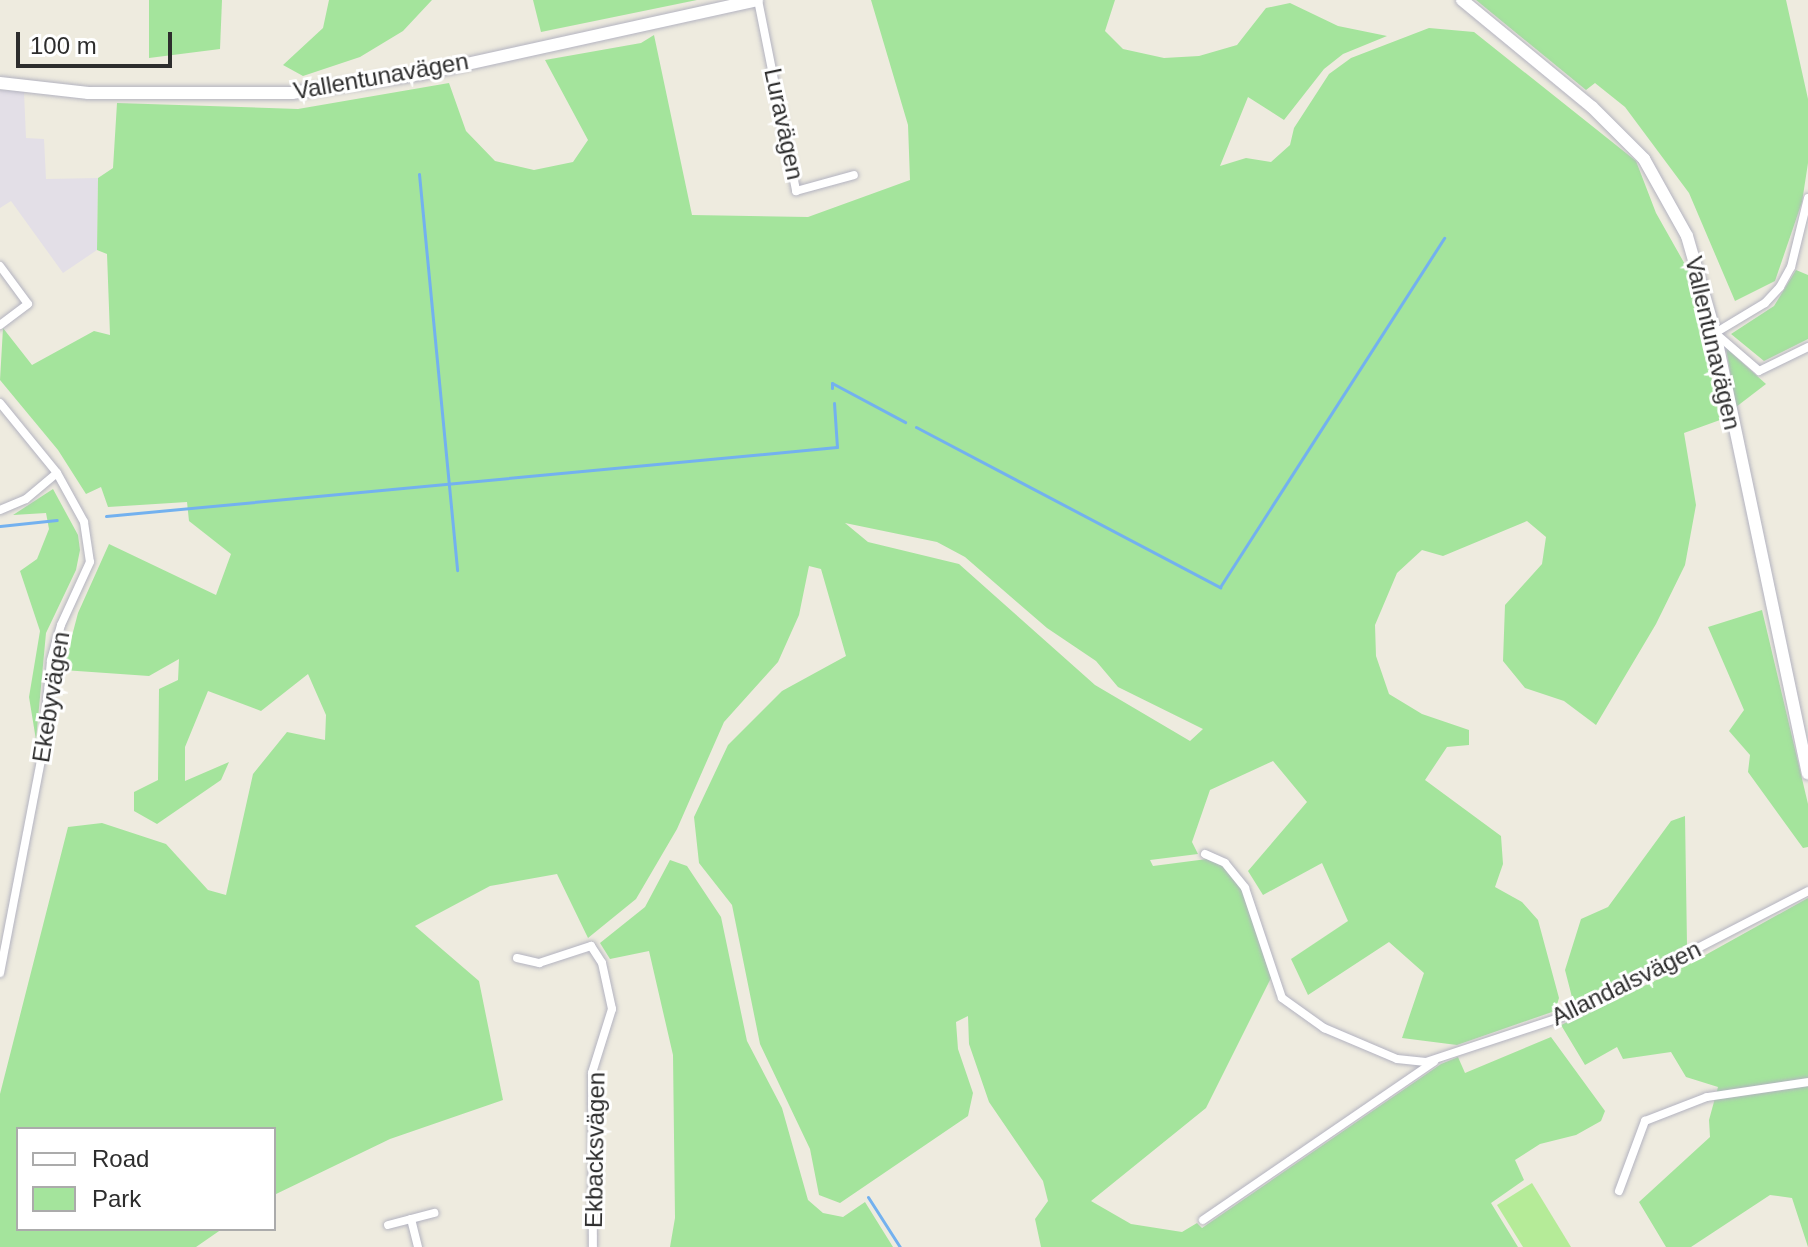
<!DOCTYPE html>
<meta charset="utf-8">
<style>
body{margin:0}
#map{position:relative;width:1808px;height:1247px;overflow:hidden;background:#eeebdf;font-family:Helvetica,sans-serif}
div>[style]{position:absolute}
.industrial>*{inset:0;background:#e3dfe7}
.green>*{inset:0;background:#a4e49c}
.pitch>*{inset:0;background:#b5eb98}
.stream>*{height:3px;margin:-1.5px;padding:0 1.5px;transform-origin:1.5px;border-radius:1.5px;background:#73b1ef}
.roads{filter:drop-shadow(0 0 2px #b3b3c0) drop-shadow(0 0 2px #b3b3c0)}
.street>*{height:8px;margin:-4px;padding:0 4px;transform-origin:4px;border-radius:4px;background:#fff}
.secondary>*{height:12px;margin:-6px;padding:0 6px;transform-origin:6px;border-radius:6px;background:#fff}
span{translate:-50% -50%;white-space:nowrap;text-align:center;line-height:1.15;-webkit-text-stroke:6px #fff;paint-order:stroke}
.street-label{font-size:24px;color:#2d2d2d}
.legend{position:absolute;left:16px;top:1127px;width:260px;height:104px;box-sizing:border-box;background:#fff;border:2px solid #ababab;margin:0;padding:10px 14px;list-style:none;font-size:24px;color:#2d2d2d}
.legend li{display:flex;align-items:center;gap:16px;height:40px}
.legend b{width:40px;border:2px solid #ababab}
.scale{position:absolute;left:16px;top:32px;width:156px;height:36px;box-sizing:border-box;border:4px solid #2d2d2d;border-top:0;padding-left:10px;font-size:24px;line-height:28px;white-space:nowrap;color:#2d2d2d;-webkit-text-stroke:6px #fff;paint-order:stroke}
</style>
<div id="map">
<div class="industrial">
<i style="clip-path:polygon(0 90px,24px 92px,26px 138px,44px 139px,46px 179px,98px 178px,97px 250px,63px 273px,11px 201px,0 208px)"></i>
</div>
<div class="green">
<i style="clip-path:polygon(149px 0,222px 0,220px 49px,149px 58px)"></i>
<i style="clip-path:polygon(329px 0,432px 0,403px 31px,360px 57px,303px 76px,283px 65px,323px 28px)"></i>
<i style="clip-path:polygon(533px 0,697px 0,541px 32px)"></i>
<i style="clip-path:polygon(evenodd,871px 0,1115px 0,1105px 31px,1123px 49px,1164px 58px,1199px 56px,1237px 45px,1266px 8px,1290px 3px,1338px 26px,1387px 36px,1343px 54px,1324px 69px,1284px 120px,1248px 97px,1220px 166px,1246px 158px,1271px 162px,1290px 145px,1294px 128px,1329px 74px,1351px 58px,1429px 28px,1474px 32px,1636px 161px,1656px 213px,1691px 275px,1720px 420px,1684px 433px,1696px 505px,1685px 565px,1656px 624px,1596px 725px,1564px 701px,1525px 688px,1503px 661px,1505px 605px,1542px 564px,1546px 537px,1527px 521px,1443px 556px,1422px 550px,1397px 573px,1375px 625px,1376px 656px,1389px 694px,1422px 714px,1469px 730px,1469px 745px,1447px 747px,1425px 780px,1501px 836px,1503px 864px,1495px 887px,1522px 902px,1538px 920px,1559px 998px,1555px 1011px,1457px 1045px,1402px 1038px,1424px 973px,1389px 942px,1308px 995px,1291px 959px,1348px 921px,1322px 863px,1263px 895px,1248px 871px,1307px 802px,1273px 761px,1210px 790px,1192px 842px,1198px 854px,1150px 860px,1153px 866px,1207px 859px,1223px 866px,1243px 890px,1271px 978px,1206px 1108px,1091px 1201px,1131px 1224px,1182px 1232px,1197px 1223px,1202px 1228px,1441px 1064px,1458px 1057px,1465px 1073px,1551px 1037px,1605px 1111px,1601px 1121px,1576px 1135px,1540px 1144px,1515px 1160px,1524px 1180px,1491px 1203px,1518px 1247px,1041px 1247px,1035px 1219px,1048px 1201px,1043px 1181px,989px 1102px,969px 1044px,968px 1016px,956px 1022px,958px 1049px,973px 1093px,968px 1116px,840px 1203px,819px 1195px,810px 1149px,760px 1044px,732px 905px,699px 863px,694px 817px,728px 745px,782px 691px,846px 656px,821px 569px,809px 566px,799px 615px,778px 662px,724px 722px,677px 829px,636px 899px,588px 938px,557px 874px,490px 886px,415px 926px,479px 981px,503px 1100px,390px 1139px,274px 1195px,274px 1129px,18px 1129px,18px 1229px,222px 1229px,196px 1247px,0 1247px,0 1094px,68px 827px,102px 823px,166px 844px,208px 890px,226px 895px,253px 774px,287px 732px,325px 740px,326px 715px,308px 674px,261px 711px,208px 691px,185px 747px,185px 781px,229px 762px,221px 780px,157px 824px,134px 811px,134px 792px,158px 780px,159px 689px,178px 680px,179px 659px,149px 676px,63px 670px,78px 613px,109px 544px,216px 595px,231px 554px,189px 521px,187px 502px,108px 507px,101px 487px,86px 494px,58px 450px,0 380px,3px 328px,32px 365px,94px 331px,110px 335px,107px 254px,97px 250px,98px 178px,113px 168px,117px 103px,298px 109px,449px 83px,466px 131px,495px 161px,534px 170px,573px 162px,588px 140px,545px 60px,641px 43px,654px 35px,692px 215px,808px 217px,910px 180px,908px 125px,871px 0,845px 523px,937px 542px,965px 557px,1047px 628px,1096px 661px,1118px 687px,1203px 729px,1190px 741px,1095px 685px,959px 564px,868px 542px,845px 523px)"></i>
<i style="clip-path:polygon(1476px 0,1786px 0,1808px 99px,1808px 163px,1802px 202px,1775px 281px,1735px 301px,1689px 193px,1625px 107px,1595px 83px,1586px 90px)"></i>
<i style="clip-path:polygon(1796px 270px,1808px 275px,1808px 339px,1764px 361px,1731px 334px,1774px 306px)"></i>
<i style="clip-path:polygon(1726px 348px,1766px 384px,1736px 407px)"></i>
<i style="clip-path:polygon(53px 489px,78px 535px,80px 550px,76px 570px,46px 633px,36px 740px,29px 697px,40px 631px,20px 571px,37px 559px,49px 529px,46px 513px,13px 515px)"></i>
<i style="clip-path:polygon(1762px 610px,1808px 804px,1808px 847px,1803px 848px,1748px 772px,1750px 755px,1729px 731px,1744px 710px,1708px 627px)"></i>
<i style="clip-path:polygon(1685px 816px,1687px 945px,1574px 1005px,1565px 970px,1581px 919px,1608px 907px,1671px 821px)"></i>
<i style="clip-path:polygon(670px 860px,687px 866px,721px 917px,747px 1041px,782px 1108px,808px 1200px,823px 1213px,843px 1217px,865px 1202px,893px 1247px,670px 1247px,675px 1218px,673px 1055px,649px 951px,610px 959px,600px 943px,645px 907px)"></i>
<i style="clip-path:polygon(1808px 898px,1808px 1247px,1792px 1198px,1770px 1195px,1691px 1247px,1666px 1247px,1639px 1202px,1710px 1137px,1709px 1120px,1718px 1087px,1686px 1077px,1671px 1052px,1623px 1059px,1617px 1047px,1585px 1065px,1561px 1025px,1682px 968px)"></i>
</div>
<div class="pitch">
<i style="clip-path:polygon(1532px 1183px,1571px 1247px,1523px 1247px,1497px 1205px)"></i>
</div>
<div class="stream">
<i style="left:419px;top:174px;width:398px;rotate:84.5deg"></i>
<i style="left:832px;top:388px;width:5px;rotate:-90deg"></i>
<i style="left:832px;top:383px;width:83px;rotate:28.1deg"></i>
<i style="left:916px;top:427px;width:344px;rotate:27.8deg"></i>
<i style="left:1220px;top:587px;width:415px;rotate:-57.3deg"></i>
<i style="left:106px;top:516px;width:734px;rotate:-5.39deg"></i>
<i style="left:837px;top:447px;width:44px;rotate:-93.9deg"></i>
<i style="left:0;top:526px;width:57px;rotate:-6deg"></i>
<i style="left:868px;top:1197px;width:59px;rotate:57.4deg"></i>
</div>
<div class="roads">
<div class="street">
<i style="left:758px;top:0;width:195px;rotate:78.7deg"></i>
<i style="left:796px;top:191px;width:60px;rotate:-15.4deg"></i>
<i style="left:1808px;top:198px;width:71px;rotate:103.8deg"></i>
<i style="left:1791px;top:267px;width:23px;rotate:119deg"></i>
<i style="left:1780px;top:287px;width:22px;rotate:133deg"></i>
<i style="left:1765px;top:303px;width:58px;rotate:149deg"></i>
<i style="left:1715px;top:333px;width:58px;rotate:40.8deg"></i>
<i style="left:1759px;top:371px;width:55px;rotate:-26.1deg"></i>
<i style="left:0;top:266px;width:47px;rotate:53.6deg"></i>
<i style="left:28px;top:304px;width:35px;rotate:143deg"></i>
<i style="left:0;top:403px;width:90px;rotate:50.8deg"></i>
<i style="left:57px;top:473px;width:56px;rotate:61.1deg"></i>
<i style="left:84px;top:522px;width:40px;rotate:81.5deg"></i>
<i style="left:90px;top:562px;width:69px;rotate:114.7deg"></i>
<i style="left:61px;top:625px;width:37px;rotate:106deg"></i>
<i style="left:51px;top:661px;width:94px;rotate:95.5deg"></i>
<i style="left:42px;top:755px;width:222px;rotate:100.9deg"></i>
<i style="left:0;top:510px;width:28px;rotate:-23deg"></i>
<i style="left:26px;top:499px;width:40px;rotate:-40deg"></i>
<i style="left:1205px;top:854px;width:22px;rotate:24deg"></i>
<i style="left:1225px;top:863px;width:32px;rotate:51deg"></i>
<i style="left:1245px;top:888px;width:116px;rotate:71.4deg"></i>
<i style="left:1282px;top:998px;width:52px;rotate:35.5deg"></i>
<i style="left:1324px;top:1028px;width:79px;rotate:23deg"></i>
<i style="left:1397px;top:1059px;width:29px;rotate:6deg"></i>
<i style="left:1426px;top:1062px;width:150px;rotate:-18.3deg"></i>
<i style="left:1568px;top:1015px;width:270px;rotate:-27.3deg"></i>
<i style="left:517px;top:958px;width:23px;rotate:13deg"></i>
<i style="left:539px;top:963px;width:55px;rotate:-18.1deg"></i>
<i style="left:591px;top:946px;width:20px;rotate:57deg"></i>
<i style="left:602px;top:963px;width:47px;rotate:77.7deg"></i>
<i style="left:612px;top:1009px;width:67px;rotate:107.4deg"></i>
<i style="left:592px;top:1073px;width:174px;rotate:89.7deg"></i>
<i style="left:1619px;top:1191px;width:75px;rotate:-69.6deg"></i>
<i style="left:1645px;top:1121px;width:66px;rotate:-21.2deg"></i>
<i style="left:1707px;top:1097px;width:102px;rotate:-8.4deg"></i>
<i style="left:411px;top:1219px;width:29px;rotate:76deg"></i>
<i style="left:1203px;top:1220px;width:280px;rotate:-34.4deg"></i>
<i style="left:388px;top:1225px;width:48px;rotate:-14.6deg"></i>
</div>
<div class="secondary">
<i style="left:1462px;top:0;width:168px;rotate:39.5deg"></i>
<i style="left:1592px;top:107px;width:74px;rotate:45deg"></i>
<i style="left:1644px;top:159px;width:88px;rotate:60.8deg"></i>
<i style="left:1687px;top:236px;width:101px;rotate:73.9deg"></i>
<i style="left:1715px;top:333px;width:450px;rotate:78.1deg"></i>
<i style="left:0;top:83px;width:89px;rotate:6.5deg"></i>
<i style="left:88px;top:93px;width:204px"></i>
<i style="left:292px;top:93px;width:130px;rotate:-8.4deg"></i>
<i style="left:421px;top:74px;width:344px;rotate:-12.4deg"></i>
</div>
</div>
<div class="street-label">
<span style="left:381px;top:76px;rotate:-10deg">Vallentunavägen</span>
<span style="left:784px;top:124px;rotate:78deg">Luravägen</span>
<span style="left:1713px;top:343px;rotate:77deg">Vallentunavägen</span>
<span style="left:51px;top:697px;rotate:-81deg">Ekebyvägen</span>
<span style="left:1626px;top:983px;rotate:-26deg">Allandalsvägen</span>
<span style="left:595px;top:1150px;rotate:-89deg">Ekbacksvägen</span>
</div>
<ul class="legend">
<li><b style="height:10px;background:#fff"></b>Road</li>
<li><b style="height:22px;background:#a4e49c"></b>Park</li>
</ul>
<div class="scale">100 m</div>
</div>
